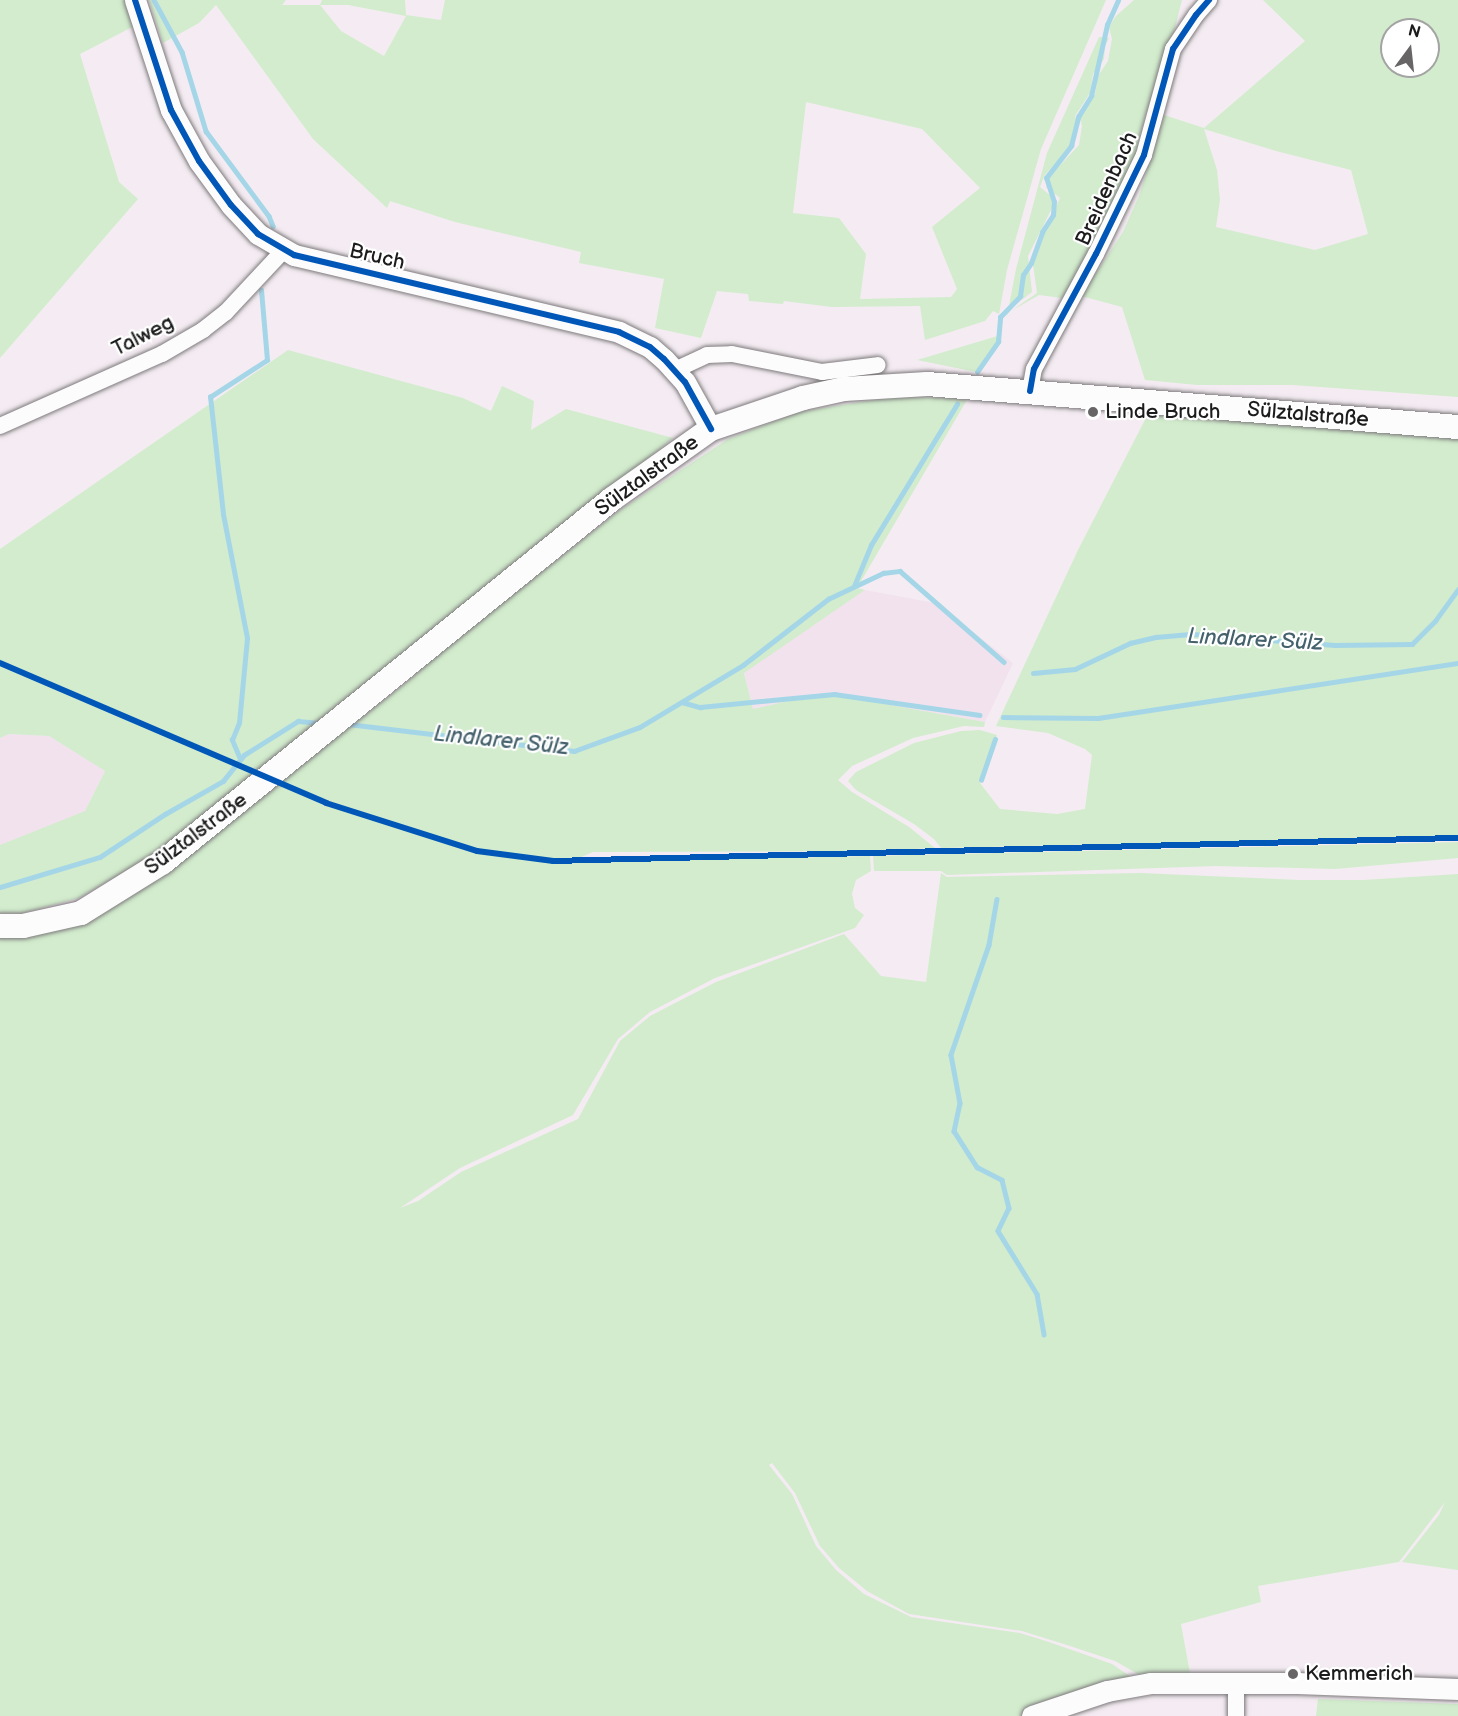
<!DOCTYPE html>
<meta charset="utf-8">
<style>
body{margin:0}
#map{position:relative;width:1458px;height:1716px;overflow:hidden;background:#f4ecf2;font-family:"Balsamiq Sans",sans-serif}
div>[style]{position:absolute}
.built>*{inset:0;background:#f2e2ee}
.green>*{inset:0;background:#d2eccd}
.stream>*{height:4.5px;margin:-2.25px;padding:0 2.25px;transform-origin:2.25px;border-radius:2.25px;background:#a5d6e8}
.roads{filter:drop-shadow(0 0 2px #7d7a7c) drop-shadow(0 0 2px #7d7a7c)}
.minor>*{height:16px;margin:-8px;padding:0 8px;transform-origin:8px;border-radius:8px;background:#fdfcfd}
.tertiary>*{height:21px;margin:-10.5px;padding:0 10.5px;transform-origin:10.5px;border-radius:10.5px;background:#fdfcfd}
.secondary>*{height:24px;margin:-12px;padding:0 12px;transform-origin:12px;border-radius:12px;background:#fdfcfd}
.cycleway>*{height:6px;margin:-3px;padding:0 3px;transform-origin:3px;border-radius:3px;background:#0057b8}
.dots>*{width:16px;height:16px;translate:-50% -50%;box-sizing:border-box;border:3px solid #fff;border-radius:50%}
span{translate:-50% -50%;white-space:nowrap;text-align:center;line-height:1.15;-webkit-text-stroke:4.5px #fff;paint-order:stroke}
.street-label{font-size:21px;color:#1c1c1c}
.poi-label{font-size:21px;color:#1c1c1c}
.left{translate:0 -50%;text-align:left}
.water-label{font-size:22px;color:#45626c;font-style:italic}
.north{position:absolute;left:1380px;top:18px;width:60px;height:60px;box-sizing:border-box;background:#fff;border:2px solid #a4a4a4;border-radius:50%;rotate:15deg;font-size:16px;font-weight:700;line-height:24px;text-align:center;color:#1c1c1c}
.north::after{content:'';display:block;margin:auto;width:21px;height:27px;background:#686567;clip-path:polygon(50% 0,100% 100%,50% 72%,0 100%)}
</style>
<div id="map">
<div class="built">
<i style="clip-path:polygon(865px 590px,935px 603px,1013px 663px,985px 722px,823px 693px,753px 709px,744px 672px)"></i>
<i style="clip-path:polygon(9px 734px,49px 736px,105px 771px,85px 811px,0 845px,0 738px)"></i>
</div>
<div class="green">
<i style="clip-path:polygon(0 0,137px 0,142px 22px,80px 54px,119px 182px,138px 199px,0 358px)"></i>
<i style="clip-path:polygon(evenodd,149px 0,286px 0,282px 5px,320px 5px,322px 0,405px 0,406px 15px,441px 20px,445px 0,1106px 0,1041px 149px,1007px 270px,999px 314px,993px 311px,985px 321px,925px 340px,920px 306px,832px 307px,784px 301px,783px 304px,749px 301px,748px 294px,717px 291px,701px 338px,655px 328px,664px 279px,579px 263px,581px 252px,455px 222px,390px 201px,387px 208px,313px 139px,216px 5px,199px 23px,163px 43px,149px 0,320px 5px,348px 5px,406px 16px,384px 56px,341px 31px,320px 5px,149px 0,806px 102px,922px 129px,980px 188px,932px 227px,957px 289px,951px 297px,860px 299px,866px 254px,839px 218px,793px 213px,806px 102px)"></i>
<i style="clip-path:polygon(1134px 0,1182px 0,1172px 39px,1145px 116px,1126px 192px,1109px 223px,1062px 298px,1039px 295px,1011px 311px,1037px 293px,1032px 257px,1060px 198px,1046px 187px,1050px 176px,1079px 145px,1082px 126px,1080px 117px,1095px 94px,1098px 76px,1108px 61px,1112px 39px,1109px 27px,1116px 16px)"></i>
<i style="clip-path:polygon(evenodd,1263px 0,1458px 0,1458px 397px,1293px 385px,1197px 385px,1145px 380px,1122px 307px,1081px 296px,1123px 232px,1139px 196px,1164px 115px,1204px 128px,1305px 41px,1263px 0,1392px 30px,1428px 30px,1428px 66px,1392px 66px,1392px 30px,1263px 0,1204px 129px,1276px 151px,1351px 170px,1368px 234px,1315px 250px,1216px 227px,1220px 200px,1217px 170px,1204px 129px)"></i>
<i style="clip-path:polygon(1099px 37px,1109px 38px,1105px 46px,1104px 59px,1093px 74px,1090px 93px,1075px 116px,1078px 126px,1074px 143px,1044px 176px,1040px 187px,1056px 200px,1028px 256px,1032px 292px,1010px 309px,1007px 316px,1016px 269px,1047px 153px)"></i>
<i style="clip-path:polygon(1001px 335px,992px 353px,986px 356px,976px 372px,917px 360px)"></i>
<i style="clip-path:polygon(288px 350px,463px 398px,491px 411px,502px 386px,534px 401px,531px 430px,566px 409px,673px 438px,203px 821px,151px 856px,79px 898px,23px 913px,0 913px,0 845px,85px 811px,105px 771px,49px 736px,9px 734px,0 738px,0 549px)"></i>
<i style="clip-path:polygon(892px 397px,968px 398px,857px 588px,865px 590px,744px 673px,753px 709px,823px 693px,985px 722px,984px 727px,964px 726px,913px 738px,852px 766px,838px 780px,852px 792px,909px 827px,935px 848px,874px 851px,593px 852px,569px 862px,870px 856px,871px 871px,856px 880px,852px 894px,855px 908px,864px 915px,855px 928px,715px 978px,650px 1012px,618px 1039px,573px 1115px,460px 1168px,400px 1208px,418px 1201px,461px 1172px,578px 1119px,620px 1041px,650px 1016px,716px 982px,844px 934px,881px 976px,926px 982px,941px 873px,947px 877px,1140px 873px,1300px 880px,1363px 880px,1458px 874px,1458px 1570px,1402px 1562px,1439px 1515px,1445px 1502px,1399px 1562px,1258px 1586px,1261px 1602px,1181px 1624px,1191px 1679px,1152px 1682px,1115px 1661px,1070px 1646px,1022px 1631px,909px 1614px,867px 1591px,839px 1568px,820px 1546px,795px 1493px,772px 1463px,769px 1465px,792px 1494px,816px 1546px,836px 1570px,864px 1594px,911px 1617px,1020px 1633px,1049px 1642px,1112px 1664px,1140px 1683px,1023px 1716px,0 1716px,0 932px,26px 933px,240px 812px,402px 686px,459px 637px,619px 511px,728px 439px,798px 412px)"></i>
<i style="clip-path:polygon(1149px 412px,1458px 438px,1458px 836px,941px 848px,934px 839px,914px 824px,856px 790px,848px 781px,856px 772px,914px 743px,961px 731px,980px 730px,997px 735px,980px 783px,1000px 809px,1057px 814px,1085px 809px,1092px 755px,1085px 749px,1048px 733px,996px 726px,1078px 550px)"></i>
<i style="clip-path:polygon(1458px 842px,1458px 858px,1335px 869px,1216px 866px,947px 875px,941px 871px,874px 871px,873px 856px)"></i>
<i style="clip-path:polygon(1318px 1699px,1458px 1704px,1458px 1716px,1316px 1716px)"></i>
</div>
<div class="stream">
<i style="left:154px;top:0;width:59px;rotate:61.7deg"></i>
<i style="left:182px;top:52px;width:83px;rotate:73.1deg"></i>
<i style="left:206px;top:131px;width:106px;rotate:53.5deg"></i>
<i style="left:269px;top:216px;width:11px;rotate:68deg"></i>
<i style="left:977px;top:372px;width:37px;rotate:-55deg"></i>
<i style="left:998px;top:342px;width:25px;rotate:-85deg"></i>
<i style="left:1000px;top:317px;width:29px;rotate:-46deg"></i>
<i style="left:1020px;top:296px;width:21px;rotate:-82deg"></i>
<i style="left:1023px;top:275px;width:14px;rotate:-56deg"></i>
<i style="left:1031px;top:263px;width:33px;rotate:-70deg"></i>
<i style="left:1042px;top:232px;width:20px;rotate:-57deg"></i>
<i style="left:1053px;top:215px;width:13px;rotate:-86deg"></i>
<i style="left:1054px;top:202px;width:25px;rotate:-108deg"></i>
<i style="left:1046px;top:178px;width:41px;rotate:-52deg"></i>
<i style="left:1071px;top:146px;width:30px;rotate:-76deg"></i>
<i style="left:1078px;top:117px;width:25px;rotate:-58deg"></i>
<i style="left:1091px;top:96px;width:73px;rotate:-77.3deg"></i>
<i style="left:1107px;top:25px;width:27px;rotate:-66deg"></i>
<i style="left:854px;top:586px;width:44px;rotate:-67.5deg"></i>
<i style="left:871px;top:545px;width:165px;rotate:-58.6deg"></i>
<i style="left:1033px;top:673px;width:42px;rotate:-5.4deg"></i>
<i style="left:1075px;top:669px;width:61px;rotate:-25.3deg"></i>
<i style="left:1130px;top:643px;width:27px;rotate:-13deg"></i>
<i style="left:1156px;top:637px;width:37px;rotate:-5deg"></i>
<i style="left:1193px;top:634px;width:142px;rotate:4.4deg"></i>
<i style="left:1335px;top:645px;width:77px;rotate:-0.7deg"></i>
<i style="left:1412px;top:644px;width:33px;rotate:-45deg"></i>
<i style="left:1435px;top:621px;width:39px;rotate:-54deg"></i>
<i style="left:682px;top:702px;width:19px;rotate:16deg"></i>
<i style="left:700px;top:707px;width:135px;rotate:-5.5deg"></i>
<i style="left:834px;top:694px;width:147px;rotate:8.2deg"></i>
<i style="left:1003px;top:717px;width:95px;rotate:0.6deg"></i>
<i style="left:1098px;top:718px;width:364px;rotate:-8.7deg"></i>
<i style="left:348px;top:724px;width:228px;rotate:6.8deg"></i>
<i style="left:574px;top:751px;width:70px;rotate:-20deg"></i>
<i style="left:640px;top:727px;width:120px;rotate:-31deg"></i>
<i style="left:743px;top:665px;width:108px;rotate:-37.8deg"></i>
<i style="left:828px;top:599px;width:61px;rotate:-25.3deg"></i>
<i style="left:883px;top:573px;width:17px;rotate:-7deg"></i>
<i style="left:900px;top:571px;width:138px;rotate:41.2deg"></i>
<i style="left:240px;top:759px;width:21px;rotate:-113deg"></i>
<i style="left:232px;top:740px;width:18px;rotate:-68deg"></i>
<i style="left:239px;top:723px;width:85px;rotate:-84.6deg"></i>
<i style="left:247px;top:638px;width:126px;rotate:-101deg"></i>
<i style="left:223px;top:514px;width:118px;rotate:-96.3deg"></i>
<i style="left:210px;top:397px;width:68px;rotate:-33deg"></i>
<i style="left:267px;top:360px;width:70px;rotate:-94.9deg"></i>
<i style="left:981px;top:780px;width:43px;rotate:-71.1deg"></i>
<i style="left:0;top:887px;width:104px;rotate:-16.7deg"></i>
<i style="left:100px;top:857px;width:78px;rotate:-33.5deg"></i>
<i style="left:165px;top:814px;width:67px;rotate:-29.6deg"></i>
<i style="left:223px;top:781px;width:33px;rotate:-51deg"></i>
<i style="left:244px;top:755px;width:64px;rotate:-32.2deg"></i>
<i style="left:298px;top:721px;width:24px;rotate:5deg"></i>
<i style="left:997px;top:899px;width:47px;rotate:99.9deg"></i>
<i style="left:989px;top:945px;width:116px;rotate:109.1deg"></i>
<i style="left:951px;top:1055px;width:49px;rotate:79.4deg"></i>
<i style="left:960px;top:1103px;width:29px;rotate:102deg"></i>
<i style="left:954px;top:1131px;width:43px;rotate:57.4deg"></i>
<i style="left:977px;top:1167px;width:28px;rotate:27deg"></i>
<i style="left:1002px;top:1180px;width:29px;rotate:76deg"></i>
<i style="left:1009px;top:1208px;width:25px;rotate:116deg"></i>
<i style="left:998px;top:1231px;width:74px;rotate:58.2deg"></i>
<i style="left:1037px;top:1294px;width:41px;rotate:80.1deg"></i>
</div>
<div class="roads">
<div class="minor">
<i style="left:675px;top:370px;width:35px;rotate:-25deg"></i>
<i style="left:707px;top:355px;width:25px;rotate:-2deg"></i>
<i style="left:732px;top:354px;width:92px;rotate:11.3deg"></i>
<i style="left:822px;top:372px;width:56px;rotate:-7.1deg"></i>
<i style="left:1030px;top:391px;width:22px;rotate:-80deg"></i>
<i style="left:1034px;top:369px;width:131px;rotate:-61.7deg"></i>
<i style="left:1096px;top:254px;width:110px;rotate:-64.1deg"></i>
<i style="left:1144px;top:155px;width:110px;rotate:-74.7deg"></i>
<i style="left:1173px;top:49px;width:41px;rotate:-55.9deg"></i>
<i style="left:1196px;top:15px;width:20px;rotate:-49deg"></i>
<i style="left:0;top:426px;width:177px;rotate:-24deg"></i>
<i style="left:162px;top:354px;width:48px;rotate:-30.3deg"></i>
<i style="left:203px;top:330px;width:29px;rotate:-38deg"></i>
<i style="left:226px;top:312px;width:83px;rotate:-46.9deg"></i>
<i style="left:1236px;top:1682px;width:34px;rotate:90deg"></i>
</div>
<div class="tertiary">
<i style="left:135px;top:0;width:116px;rotate:71.9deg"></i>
<i style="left:171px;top:110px;width:58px;rotate:61.2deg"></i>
<i style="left:199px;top:161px;width:54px;rotate:54deg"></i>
<i style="left:231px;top:205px;width:40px;rotate:47deg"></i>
<i style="left:258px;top:234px;width:42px;rotate:30.3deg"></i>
<i style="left:294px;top:255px;width:334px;rotate:13.3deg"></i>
<i style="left:619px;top:332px;width:34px;rotate:26deg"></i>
<i style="left:650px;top:347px;width:18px;rotate:41deg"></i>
<i style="left:664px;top:359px;width:31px;rotate:48deg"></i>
<i style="left:685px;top:382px;width:54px;rotate:61deg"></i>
<i style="left:1032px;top:1716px;width:79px;rotate:-18.4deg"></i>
<i style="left:1107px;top:1691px;width:45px;rotate:-10.3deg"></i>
<i style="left:1151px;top:1683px;width:146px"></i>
<i style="left:1297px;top:1683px;width:161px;rotate:2.1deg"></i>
</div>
<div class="secondary">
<i style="left:0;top:926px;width:23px"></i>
<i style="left:23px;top:926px;width:59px;rotate:-12.6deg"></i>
<i style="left:81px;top:913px;width:97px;rotate:-31.9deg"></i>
<i style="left:163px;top:862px;width:577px;rotate:-38.95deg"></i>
<i style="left:612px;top:499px;width:121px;rotate:-35.3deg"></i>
<i style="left:711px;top:429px;width:97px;rotate:-18.6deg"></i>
<i style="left:803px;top:398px;width:42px;rotate:-12.4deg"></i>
<i style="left:844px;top:389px;width:83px;rotate:-3.4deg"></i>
<i style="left:927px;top:384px;width:533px;rotate:4.63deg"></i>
</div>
</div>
<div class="cycleway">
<i style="left:135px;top:0;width:116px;rotate:71.9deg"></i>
<i style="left:171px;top:110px;width:58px;rotate:61.2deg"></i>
<i style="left:199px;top:161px;width:54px;rotate:54deg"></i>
<i style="left:231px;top:205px;width:40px;rotate:47deg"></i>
<i style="left:258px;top:234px;width:42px;rotate:30.3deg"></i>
<i style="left:294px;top:255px;width:334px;rotate:13.3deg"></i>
<i style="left:619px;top:332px;width:34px;rotate:26deg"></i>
<i style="left:650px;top:347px;width:18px;rotate:41deg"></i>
<i style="left:664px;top:359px;width:31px;rotate:48deg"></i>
<i style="left:685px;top:382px;width:54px;rotate:61deg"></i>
<i style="left:1030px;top:391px;width:22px;rotate:-80deg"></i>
<i style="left:1034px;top:369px;width:131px;rotate:-61.7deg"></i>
<i style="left:1096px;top:254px;width:110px;rotate:-64.1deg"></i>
<i style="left:1144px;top:155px;width:110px;rotate:-74.7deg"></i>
<i style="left:1173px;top:49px;width:41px;rotate:-55.9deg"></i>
<i style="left:1196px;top:15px;width:20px;rotate:-49deg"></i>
<i style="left:0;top:663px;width:355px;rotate:23.2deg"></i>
<i style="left:326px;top:803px;width:158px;rotate:17.6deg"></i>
<i style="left:477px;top:851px;width:77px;rotate:7.5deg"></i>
<i style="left:553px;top:861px;width:905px;rotate:-1.46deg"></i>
</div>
<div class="dots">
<i style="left:1093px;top:412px;background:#686567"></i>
<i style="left:1293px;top:1674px;background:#686567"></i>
</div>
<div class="street-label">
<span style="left:1107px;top:189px;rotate:-66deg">Breidenbach</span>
<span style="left:377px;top:257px;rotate:13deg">Bruch</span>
<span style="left:143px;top:336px;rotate:-27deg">Talweg</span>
<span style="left:1308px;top:415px;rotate:5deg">Sülztalstraße</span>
<span style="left:647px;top:476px;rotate:-36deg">Sülztalstraße</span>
<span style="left:196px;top:834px;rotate:-37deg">Sülztalstraße</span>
</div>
<div class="poi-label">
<span class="left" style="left:1105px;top:412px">Linde Bruch</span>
<span class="left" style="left:1305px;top:1674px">Kemmerich</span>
</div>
<div class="water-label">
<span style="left:1255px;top:640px;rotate:3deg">Lindlarer Sülz</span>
<span style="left:501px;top:741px;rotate:6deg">Lindlarer Sülz</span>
</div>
<div class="north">N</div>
</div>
